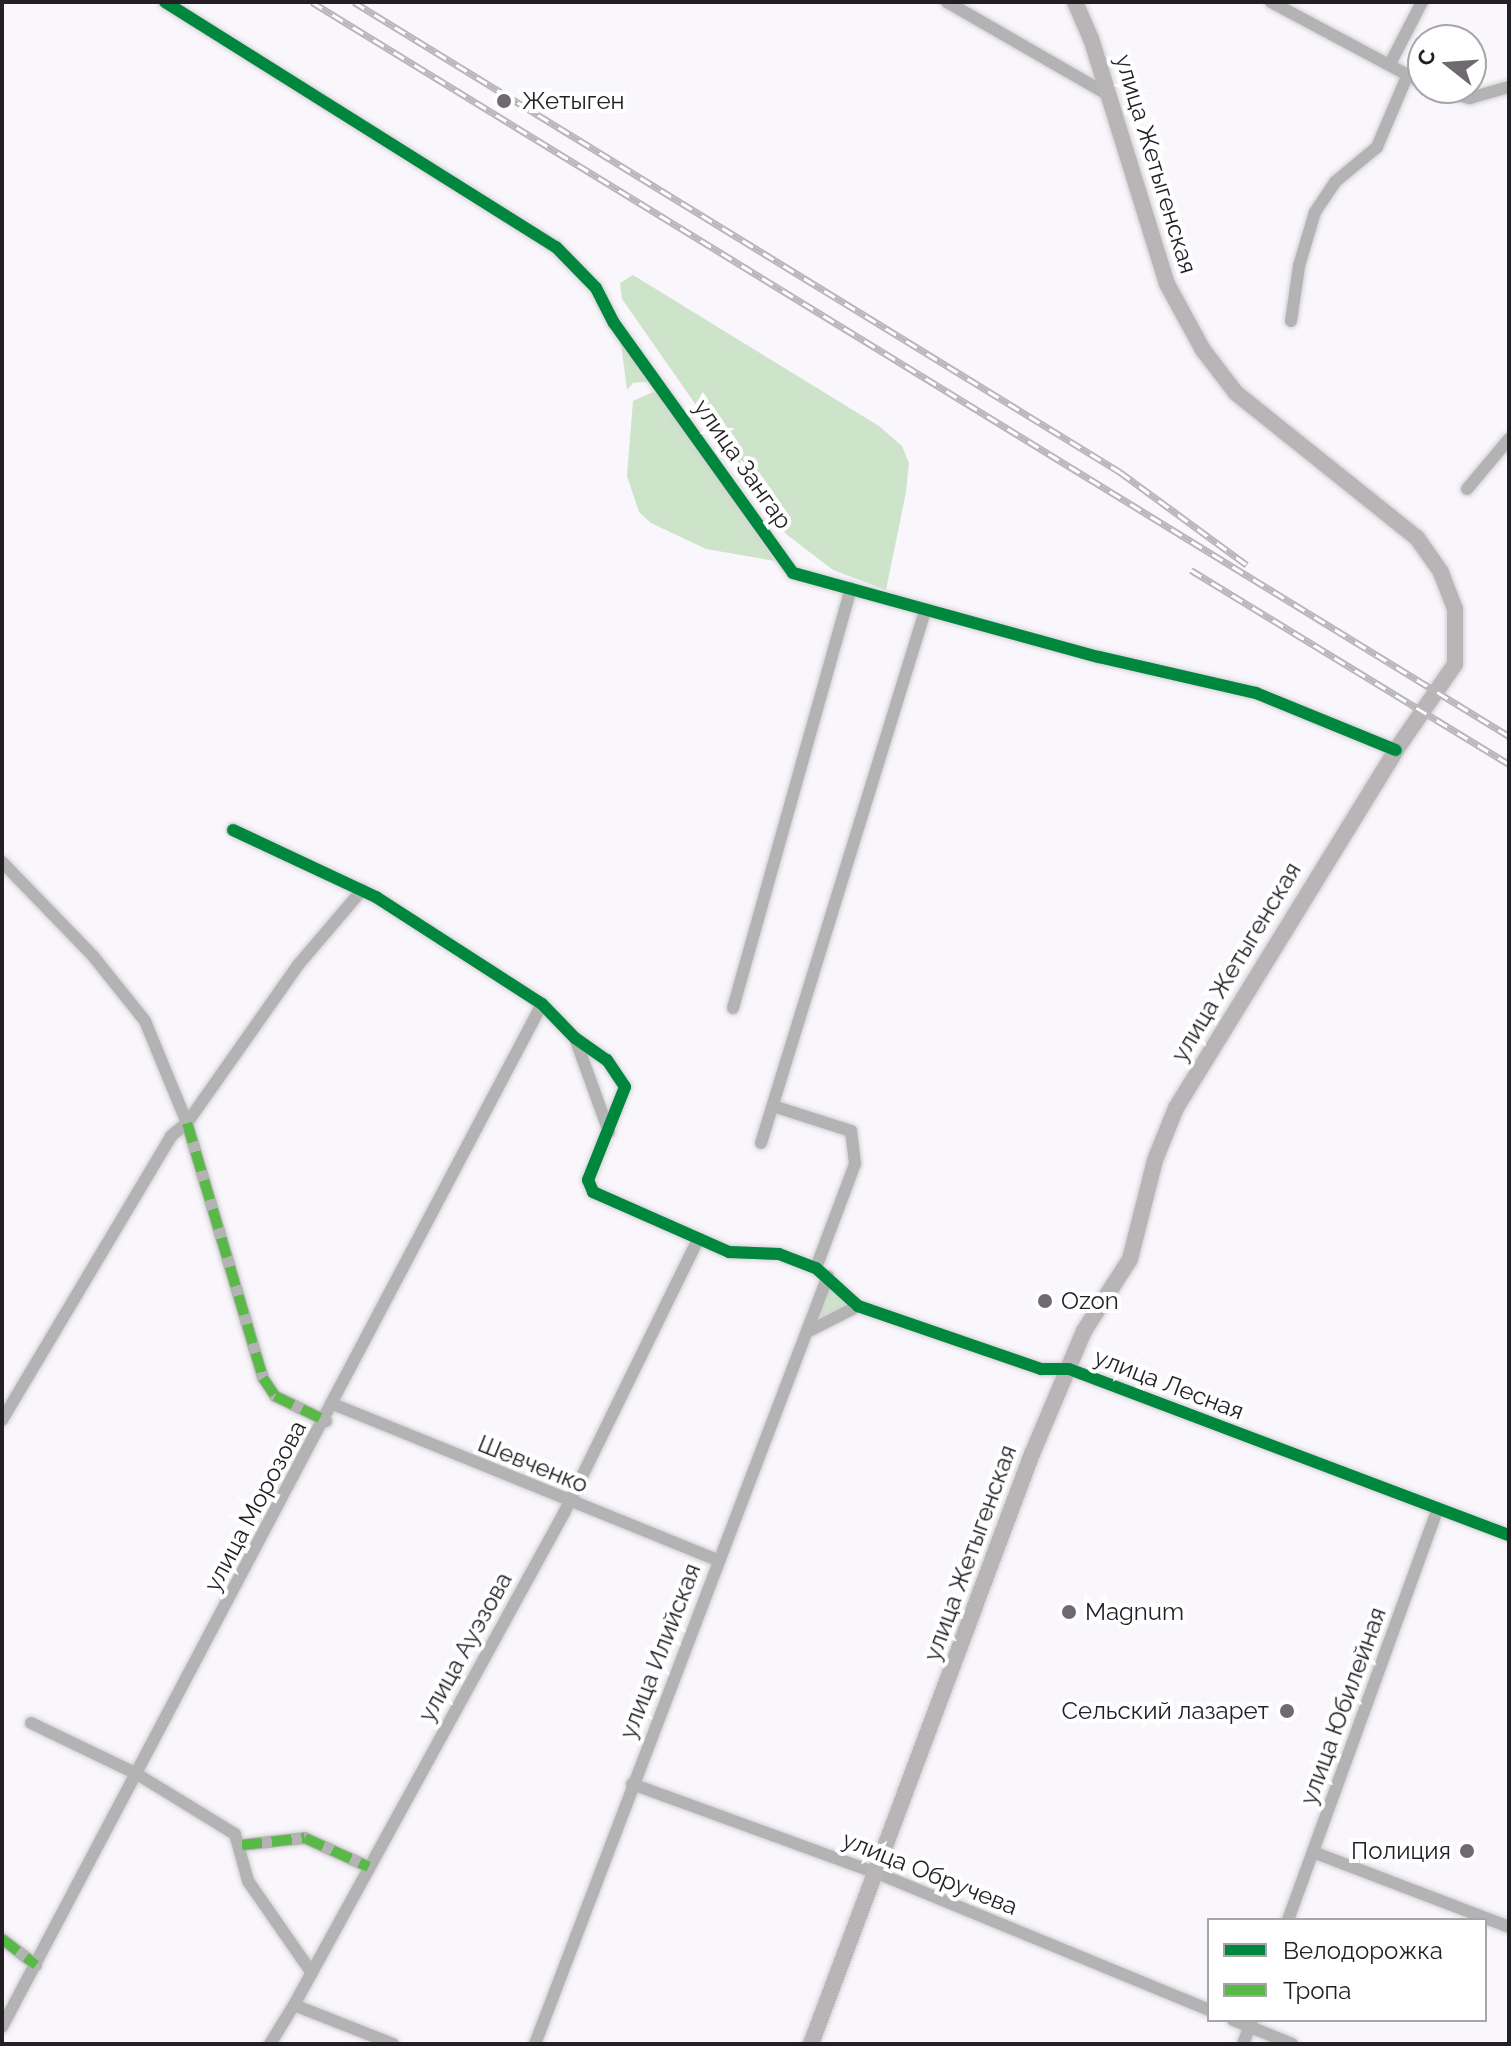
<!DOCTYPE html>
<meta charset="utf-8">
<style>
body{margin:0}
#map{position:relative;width:1511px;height:2046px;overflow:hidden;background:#f9f6fc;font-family:Raleway,sans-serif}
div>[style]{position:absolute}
.green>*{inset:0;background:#cee4ca}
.roads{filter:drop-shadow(0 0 2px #d2d0d4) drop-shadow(0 0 2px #d2d0d4)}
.minor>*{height:12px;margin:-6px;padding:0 6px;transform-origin:6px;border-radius:6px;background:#b4b3b3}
.major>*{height:16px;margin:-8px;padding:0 8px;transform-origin:8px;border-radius:8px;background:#b8b5b7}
.rail>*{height:7px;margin-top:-3.5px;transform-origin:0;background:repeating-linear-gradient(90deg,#fff 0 12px,#b9b7ba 0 24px);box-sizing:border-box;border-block:2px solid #b9b7ba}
.quiet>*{height:10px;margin-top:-5px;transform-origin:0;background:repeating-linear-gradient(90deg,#58b947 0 20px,transparent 0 30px)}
.cycleway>*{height:12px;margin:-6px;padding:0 6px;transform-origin:6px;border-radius:6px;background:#00873e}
.dots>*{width:22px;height:22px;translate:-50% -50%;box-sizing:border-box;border:4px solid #fff;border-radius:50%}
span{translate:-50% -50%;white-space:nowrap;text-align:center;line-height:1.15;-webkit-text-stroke:8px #fff;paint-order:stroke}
.poi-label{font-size:24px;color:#231f25}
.left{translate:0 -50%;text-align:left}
.right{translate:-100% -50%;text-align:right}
.street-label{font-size:24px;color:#231f25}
.frame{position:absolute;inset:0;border:4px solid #231f25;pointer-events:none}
.legend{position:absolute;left:1207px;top:1918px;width:280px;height:104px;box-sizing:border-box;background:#fff;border:2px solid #a7a5a8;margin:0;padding:10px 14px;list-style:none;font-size:24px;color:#231f25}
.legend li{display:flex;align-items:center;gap:16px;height:40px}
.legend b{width:40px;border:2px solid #a7a5a8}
.north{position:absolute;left:1407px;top:24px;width:80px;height:80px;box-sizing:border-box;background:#fff;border:2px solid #a7a5a8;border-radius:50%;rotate:287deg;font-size:22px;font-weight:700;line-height:32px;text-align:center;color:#231f25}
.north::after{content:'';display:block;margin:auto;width:28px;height:36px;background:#6e6a70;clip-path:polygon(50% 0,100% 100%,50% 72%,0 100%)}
</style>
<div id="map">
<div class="green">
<i style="clip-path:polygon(633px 275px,879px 426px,902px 446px,909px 463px,906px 492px,886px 590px,833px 570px,786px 534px,622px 299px,620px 283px)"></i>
<i style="clip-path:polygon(621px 343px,653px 381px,633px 383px,627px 390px)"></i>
<i style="clip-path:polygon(653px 392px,663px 396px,775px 561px,706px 549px,651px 523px,639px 512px,627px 476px,633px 401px)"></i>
<i style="clip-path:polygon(829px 1287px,849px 1304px,816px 1324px)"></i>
</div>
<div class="roads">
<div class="minor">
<i style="left:165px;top:2px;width:461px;rotate:32.1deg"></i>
<i style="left:556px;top:247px;width:57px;rotate:45.7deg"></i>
<i style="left:596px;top:288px;width:39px;rotate:63deg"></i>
<i style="left:614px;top:323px;width:307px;rotate:54.4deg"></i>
<i style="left:793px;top:573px;width:317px;rotate:15.4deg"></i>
<i style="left:1099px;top:657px;width:161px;rotate:12.9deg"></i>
<i style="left:1256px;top:693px;width:151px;rotate:22.2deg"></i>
<i style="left:947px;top:2px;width:187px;rotate:29.9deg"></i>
<i style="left:1271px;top:2px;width:172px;rotate:28.1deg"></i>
<i style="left:1391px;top:62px;width:68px;rotate:-62.7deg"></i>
<i style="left:1434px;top:88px;width:37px;rotate:16deg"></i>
<i style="left:1470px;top:98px;width:41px;rotate:-15.8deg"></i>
<i style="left:1291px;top:321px;width:56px;rotate:-81.7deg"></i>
<i style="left:1299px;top:266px;width:56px;rotate:-73.5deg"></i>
<i style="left:1315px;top:212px;width:36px;rotate:-56deg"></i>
<i style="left:1335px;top:182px;width:55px;rotate:-39.8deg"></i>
<i style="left:1377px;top:147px;width:79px;rotate:-67deg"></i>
<i style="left:1467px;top:489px;width:65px;rotate:-50deg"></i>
<i style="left:233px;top:830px;width:158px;rotate:25.1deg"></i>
<i style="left:376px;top:897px;width:197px;rotate:32.8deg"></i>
<i style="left:542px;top:1004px;width:47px;rotate:45.9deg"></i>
<i style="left:575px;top:1038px;width:39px;rotate:35deg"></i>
<i style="left:607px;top:1060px;width:32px;rotate:56deg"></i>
<i style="left:625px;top:1087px;width:100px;rotate:111.7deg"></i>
<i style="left:588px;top:1180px;width:13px;rotate:67deg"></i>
<i style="left:593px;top:1192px;width:149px;rotate:23.8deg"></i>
<i style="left:729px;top:1252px;width:50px;rotate:2.3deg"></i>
<i style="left:779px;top:1254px;width:40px;rotate:21deg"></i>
<i style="left:816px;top:1268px;width:57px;rotate:42.1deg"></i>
<i style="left:858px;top:1306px;width:194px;rotate:19deg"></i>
<i style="left:1041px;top:1369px;width:28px"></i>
<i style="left:1069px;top:1369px;width:470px;rotate:20.7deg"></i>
<i style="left:2px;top:862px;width:131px;rotate:45.9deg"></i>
<i style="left:93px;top:956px;width:83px;rotate:51.3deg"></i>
<i style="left:145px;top:1021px;width:110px;rotate:67.6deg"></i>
<i style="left:187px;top:1123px;width:266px;rotate:73.4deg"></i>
<i style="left:263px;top:1378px;width:22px;rotate:56deg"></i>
<i style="left:275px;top:1396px;width:57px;rotate:26.1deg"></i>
<i style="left:733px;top:1008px;width:436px;rotate:-74.3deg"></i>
<i style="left:575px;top:1038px;width:100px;rotate:70.1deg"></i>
<i style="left:773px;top:1106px;width:82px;rotate:17.8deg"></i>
<i style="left:851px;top:1131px;width:33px;rotate:83deg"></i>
<i style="left:855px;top:1164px;width:111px;rotate:110.6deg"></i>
<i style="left:761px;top:1143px;width:557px;rotate:-72.87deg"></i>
<i style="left:809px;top:1331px;width:55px;rotate:-27deg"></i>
<i style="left:333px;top:1404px;width:415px;rotate:22.1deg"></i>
<i style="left:2px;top:1420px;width:330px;rotate:-59.2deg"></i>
<i style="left:171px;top:1136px;width:21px;rotate:-39deg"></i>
<i style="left:187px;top:1123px;width:193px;rotate:-54.9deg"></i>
<i style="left:298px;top:965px;width:99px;rotate:-49.5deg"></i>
<i style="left:31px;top:1723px;width:118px;rotate:25.7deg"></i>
<i style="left:137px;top:1774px;width:115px;rotate:31.5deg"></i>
<i style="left:235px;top:1834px;width:49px;rotate:74.5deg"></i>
<i style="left:248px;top:1881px;width:112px;rotate:55.2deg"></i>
<i style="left:632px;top:1784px;width:261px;rotate:20deg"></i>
<i style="left:877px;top:1873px;width:359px;rotate:22.4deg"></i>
<i style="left:242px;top:1845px;width:63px;rotate:-6.3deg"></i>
<i style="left:305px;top:1838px;width:70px;rotate:24.4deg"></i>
<i style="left:1313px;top:1852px;width:210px;rotate:20.9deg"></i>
<i style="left:1288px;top:1920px;width:438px;rotate:-70deg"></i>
<i style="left:2px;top:1939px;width:43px;rotate:37.4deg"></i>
<i style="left:1233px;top:2020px;width:64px;rotate:22.1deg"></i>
<i style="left:2px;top:2027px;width:1157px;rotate:-62.17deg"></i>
<i style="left:270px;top:2044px;width:46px;rotate:-58.4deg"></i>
<i style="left:393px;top:2044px;width:106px;rotate:-158.5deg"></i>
<i style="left:294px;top:2005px;width:561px;rotate:-61.24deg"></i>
<i style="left:564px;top:1513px;width:304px;rotate:-63.9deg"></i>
<i style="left:535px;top:2044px;width:822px;rotate:-69.12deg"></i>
<i style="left:1243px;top:2044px;width:25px;rotate:-69deg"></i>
</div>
<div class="major">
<i style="left:811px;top:2044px;width:630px;rotate:-69.47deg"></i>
<i style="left:1032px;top:1454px;width:134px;rotate:-67.1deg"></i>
<i style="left:1084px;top:1331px;width:85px;rotate:-57.4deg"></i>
<i style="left:1130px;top:1259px;width:102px;rotate:-75.8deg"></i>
<i style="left:1155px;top:1160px;width:56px;rotate:-68deg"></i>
<i style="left:1176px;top:1108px;width:420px;rotate:-58.4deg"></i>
<i style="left:1396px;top:750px;width:104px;rotate:-55.5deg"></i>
<i style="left:1455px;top:664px;width:55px;rotate:-90deg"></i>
<i style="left:1455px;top:609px;width:40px;rotate:-111deg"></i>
<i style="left:1441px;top:572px;width:42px;rotate:-125.2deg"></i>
<i style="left:1417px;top:538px;width:232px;rotate:-141.3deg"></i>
<i style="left:1236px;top:393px;width:54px;rotate:-127.5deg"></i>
<i style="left:1203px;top:350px;width:75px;rotate:-118.6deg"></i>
<i style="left:1167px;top:284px;width:257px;rotate:-107.2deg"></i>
<i style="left:1091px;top:39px;width:40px;rotate:-113.4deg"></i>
</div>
</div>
<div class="rail">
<i style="left:312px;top:2px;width:1404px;rotate:31.52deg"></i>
<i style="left:354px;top:2px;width:899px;rotate:31.53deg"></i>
<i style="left:1120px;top:472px;width:157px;rotate:36.2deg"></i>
<i style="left:1191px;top:570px;width:373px;rotate:31.4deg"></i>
</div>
<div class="quiet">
<i style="left:187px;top:1123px;width:266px;rotate:73.4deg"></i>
<i style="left:263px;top:1378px;width:22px;rotate:56deg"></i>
<i style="left:275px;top:1396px;width:57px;rotate:26.1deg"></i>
<i style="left:242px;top:1845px;width:63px;rotate:-6.3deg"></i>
<i style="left:305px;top:1838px;width:70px;rotate:24.4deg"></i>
<i style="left:2px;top:1939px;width:43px;rotate:37.4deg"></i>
</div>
<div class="cycleway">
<i style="left:165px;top:2px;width:461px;rotate:32.1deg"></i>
<i style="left:556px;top:247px;width:57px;rotate:45.7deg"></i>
<i style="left:596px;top:288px;width:39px;rotate:63deg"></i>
<i style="left:614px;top:323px;width:307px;rotate:54.4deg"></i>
<i style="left:793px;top:573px;width:317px;rotate:15.4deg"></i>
<i style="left:1099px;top:657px;width:161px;rotate:12.9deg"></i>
<i style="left:1256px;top:693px;width:151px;rotate:22.2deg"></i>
<i style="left:233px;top:830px;width:158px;rotate:25.1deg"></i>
<i style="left:376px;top:897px;width:197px;rotate:32.8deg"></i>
<i style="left:542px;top:1004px;width:47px;rotate:45.9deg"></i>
<i style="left:575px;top:1038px;width:39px;rotate:35deg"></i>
<i style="left:607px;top:1060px;width:32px;rotate:56deg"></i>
<i style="left:625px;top:1087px;width:100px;rotate:111.7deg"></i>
<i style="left:588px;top:1180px;width:13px;rotate:67deg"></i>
<i style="left:593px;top:1192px;width:149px;rotate:23.8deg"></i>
<i style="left:729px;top:1252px;width:50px;rotate:2.3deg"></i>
<i style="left:779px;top:1254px;width:40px;rotate:21deg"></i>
<i style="left:816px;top:1268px;width:57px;rotate:42.1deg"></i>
<i style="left:858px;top:1306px;width:194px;rotate:19deg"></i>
<i style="left:1041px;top:1369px;width:28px"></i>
<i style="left:1069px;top:1369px;width:470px;rotate:20.7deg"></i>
</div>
<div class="dots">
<i style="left:504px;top:101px;background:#6e6a70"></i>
<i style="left:1045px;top:1301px;background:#6e6a70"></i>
<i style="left:1069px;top:1612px;background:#6e6a70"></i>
<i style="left:1287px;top:1711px;background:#6e6a70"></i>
<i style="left:1467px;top:1851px;background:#6e6a70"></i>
</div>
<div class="poi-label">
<span class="left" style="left:522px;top:101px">Жетыген</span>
<span class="left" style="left:1061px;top:1301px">Ozon</span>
<span class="left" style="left:1085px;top:1612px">Magnum</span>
<span class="right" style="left:1269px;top:1711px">Сельский лазарет</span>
<span class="right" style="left:1451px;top:1851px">Полиция</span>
</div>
<div class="street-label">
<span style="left:1156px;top:164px;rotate:73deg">улица Жетыгенская</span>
<span style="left:743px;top:464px;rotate:55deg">улица Зангар</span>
<span style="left:1236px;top:962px;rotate:-59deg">улица Жетыгенская</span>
<span style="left:1169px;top:1384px;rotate:21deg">улица Лесная</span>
<span style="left:533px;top:1464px;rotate:22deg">Шевченко</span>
<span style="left:255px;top:1506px;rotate:-62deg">улица Морозова</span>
<span style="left:970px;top:1553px;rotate:-70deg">улица Жетыгенская</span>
<span style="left:465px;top:1647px;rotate:-61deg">улица Ауэзова</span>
<span style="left:660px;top:1651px;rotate:-69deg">улица Илийская</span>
<span style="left:1343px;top:1706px;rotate:-70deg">улица Юбилейная</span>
<span style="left:930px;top:1873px;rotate:22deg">улица Обручева</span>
</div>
<div class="frame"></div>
<ul class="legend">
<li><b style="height:10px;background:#00873e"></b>Велодорожка</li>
<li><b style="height:10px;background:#58b947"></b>Тропа</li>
</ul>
<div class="north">С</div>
</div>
